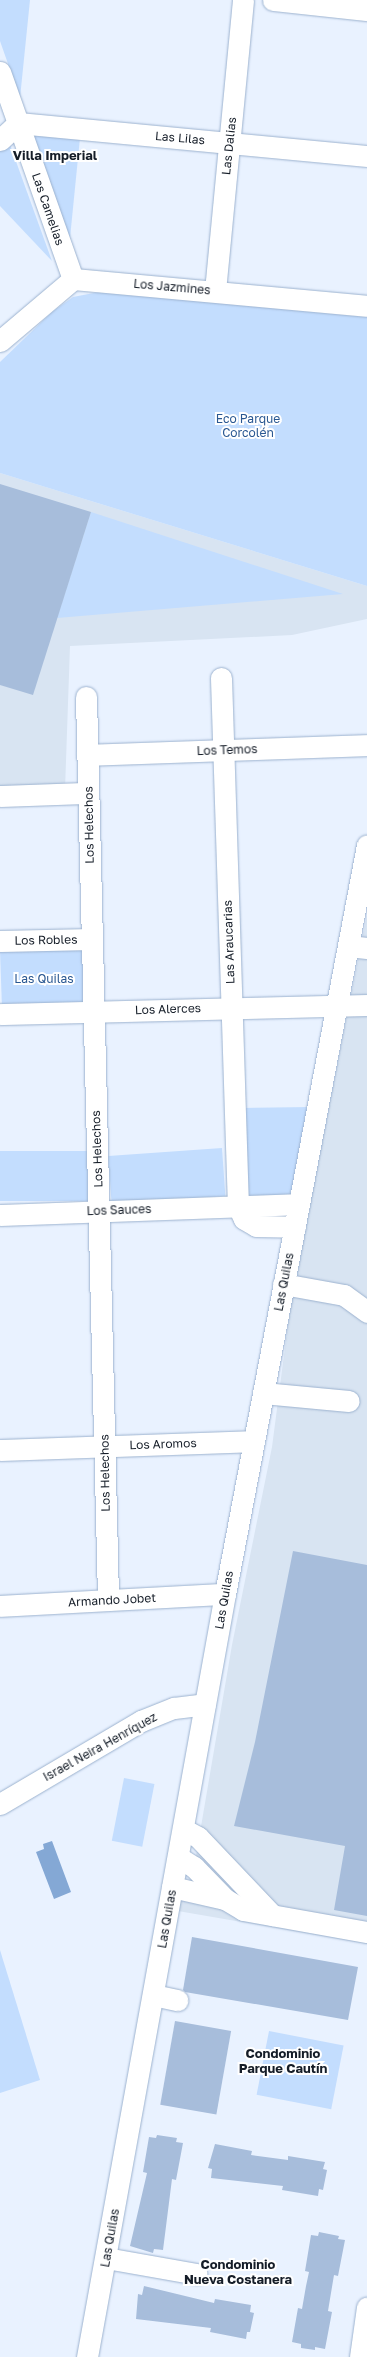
<!DOCTYPE html>
<meta charset="utf-8">
<style>
body{margin:0}
#map{position:relative;width:367px;height:2357px;overflow:hidden;background:#e9f2ff;font-family:"Golos Text",sans-serif}
div>[style]{position:absolute}
.built>*{inset:0;background:#d8e4f2}
.green>*{inset:0;background:#c3ddfe;transform-origin:0 0}
.water>*{inset:0;background:#84a8d5}
.building>*{inset:0;background:#a7bddb;transform-origin:0 0}
.roads{filter:drop-shadow(0 0 1px #9cb2cf) drop-shadow(0 0 1px #9cb2cf)}
.minor>*{height:21px;margin:-10.5px;padding:0 10.5px;transform-origin:10.5px;border-radius:10.5px;background:#fff}
span{translate:-50% -50%;white-space:nowrap;text-align:center;line-height:1.15;-webkit-text-stroke:4px #fff;paint-order:stroke}
.street-label{font-size:12px;color:#151d28}
.park-label{font-size:12px;color:#295791}
.neighbourhood-label{font-size:13px;color:#151d28;font-weight:700}
</style>
<div id="map">
<div class="built">
<i style="clip-path:polygon(0 473px,367px 586px,367px 619px,292px 635px,70px 646px,65px 790px,0 792px)"></i>
<i style="clip-path:polygon(367px 915px,367px 1944px,178px 1911px,182px 1892px,190px 1891px,232px 1645px,272px 1447px,293px 1286px)"></i>
</div>
<div class="green">
<i style="clip-path:polygon(0 0,30px 0,20px 98px,0 41px)"></i>
<i style="clip-path:polygon(29px 133px,80px 138px,69px 248px)"></i>
<i style="clip-path:polygon(9px 142px,52px 261px,0 206px,0 150px)"></i>
<i style="clip-path:polygon(99px 292px,367px 317px,367px 586px,0 473px,0 362px,52px 312px,73px 297px)"></i>
<i style="clip-path:polygon(91px 512px,343px 594px,57px 618px)"></i>
<i style="left:87px;top:949px;width:58px;height:87px;rotate:88deg"></i>
<i style="clip-path:polygon(311px 1107px,294px 1196px,243px 1198px,240px 1108px)"></i>
<i style="left:222px;top:1148px;width:48px;height:114px;rotate:86deg"></i>
<i style="left:88px;top:1151px;width:50px;height:88px;rotate:90deg"></i>
<i style="left:124px;top:1778px;width:31px;height:64px;rotate:11deg"></i>
<i style="clip-path:polygon(0 1950px,40px 2080px,0 2093px)"></i>
<i style="left:269px;top:2031px;width:76px;height:65px;rotate:11deg"></i>
</div>
<div class="water">
<i style="clip-path:polygon(52px 1841px,71px 1892px,54px 1899px,36px 1852px,44px 1849px,43px 1844px)"></i>
</div>
<div class="building">
<i style="clip-path:polygon(0 484px,91px 512px,33px 695px,0 685px)"></i>
<i style="clip-path:polygon(293px 1551px,367px 1565px,367px 1916px,334px 1910px,345px 1846px,234px 1826px,255px 1742px)"></i>
<i style="clip-path:polygon(192px 1937px,358px 1967px,348px 2020px,185px 1992px,183px 1990px)"></i>
<i style="left:175px;top:2021px;width:57px;height:85px;rotate:10deg"></i>
<i style="clip-path:polygon(157px 2135px,177px 2138px,176px 2142px,183px 2143px,176px 2180px,172px 2179px,163px 2250px,154px 2249px,153px 2253px,130px 2246px,147px 2173px,143px 2172px,149px 2137px,156px 2138px)"></i>
<i style="clip-path:polygon(215px 2144px,252px 2151px,251px 2155px,288px 2160px,288px 2156px,325px 2162px,323px 2169px,327px 2170px,323px 2190px,319px 2189px,318px 2196px,282px 2190px,283px 2186px,211px 2178px,212px 2169px,208px 2168px)"></i>
<i style="clip-path:polygon(319px 2232px,339px 2236px,338px 2239px,345px 2240px,338px 2276px,334px 2275px,328px 2311px,332px 2312px,325px 2349px,315px 2347px,315px 2350px,301px 2348px,301px 2344px,292px 2342px,298px 2308px,302px 2309px,306px 2286px,309px 2272px,305px 2271px,311px 2235px,318px 2236px)"></i>
<i style="clip-path:polygon(144px 2286px,214px 2303px,215px 2299px,251px 2305px,250px 2312px,254px 2313px,250px 2332px,247px 2332px,246px 2339px,210px 2332px,211px 2328px,136px 2319px,138px 2294px,142px 2295px)"></i>
</div>
<div class="roads">
<div class="minor">
<i style="left:273px;top:0;width:95px;rotate:6.1deg"></i>
<i style="left:0;top:72px;width:219px;rotate:70.6deg"></i>
<i style="left:0;top:140px;width:25px;rotate:-43deg"></i>
<i style="left:18px;top:123px;width:351px;rotate:5.4deg"></i>
<i style="left:215px;top:291px;width:292px;rotate:-84.5deg"></i>
<i style="left:0;top:341px;width:96px;rotate:-40.3deg"></i>
<i style="left:73px;top:279px;width:295px;rotate:5.2deg"></i>
<i style="left:221px;top:678px;width:528px;rotate:88.16deg"></i>
<i style="left:238px;top:1206px;width:14px;rotate:65deg"></i>
<i style="left:244px;top:1219px;width:14px;rotate:30deg"></i>
<i style="left:256px;top:1226px;width:39px;rotate:1deg"></i>
<i style="left:86px;top:697px;width:903px;rotate:88.6deg"></i>
<i style="left:87px;top:755px;width:280px;rotate:-2deg"></i>
<i style="left:0;top:796px;width:88px;rotate:-2deg"></i>
<i style="left:0;top:941px;width:92px;rotate:-1.2deg"></i>
<i style="left:348px;top:946px;width:19px;rotate:6deg"></i>
<i style="left:0;top:1014px;width:367px;rotate:-1.4deg"></i>
<i style="left:0;top:1215px;width:299px;rotate:-2.1deg"></i>
<i style="left:283px;top:1284px;width:62px;rotate:10.2deg"></i>
<i style="left:344px;top:1295px;width:29px;rotate:36deg"></i>
<i style="left:263px;top:1393px;width:86px;rotate:5.3deg"></i>
<i style="left:0;top:1450px;width:254px;rotate:-2deg"></i>
<i style="left:0;top:1606px;width:225px;rotate:-3.1deg"></i>
<i style="left:0;top:1804px;width:164px;rotate:-30.5deg"></i>
<i style="left:141px;top:1721px;width:35px;rotate:-22deg"></i>
<i style="left:174px;top:1708px;width:31px;rotate:-7deg"></i>
<i style="left:183px;top:1829px;width:17px;rotate:28deg"></i>
<i style="left:198px;top:1837px;width:108px;rotate:46.5deg"></i>
<i style="left:178px;top:1857px;width:19px;rotate:32deg"></i>
<i style="left:194px;top:1867px;width:45px;rotate:45.9deg"></i>
<i style="left:225px;top:1899px;width:21px;rotate:31deg"></i>
<i style="left:243px;top:1910px;width:126px;rotate:10.1deg"></i>
<i style="left:172px;top:1887px;width:54px;rotate:12.8deg"></i>
<i style="left:153px;top:1995px;width:25px;rotate:12deg"></i>
<i style="left:106px;top:2258px;width:92px;rotate:10deg"></i>
<i style="left:87px;top:2357px;width:775px;rotate:-79.75deg"></i>
<i style="left:225px;top:1594px;width:762px;rotate:-79.26deg"></i>
<i style="left:360px;top:2357px;width:50px;rotate:-82deg"></i>
</div>
</div>
<div class="street-label">
<span style="left:180px;top:138px;rotate:5deg">Las Lilas</span>
<span style="left:229px;top:146px;rotate:-84deg">Las Dalias</span>
<span style="left:48px;top:209px;rotate:71deg">Las Camelias</span>
<span style="left:172px;top:287px;rotate:5deg">Los Jazmines</span>
<span style="left:227px;top:750px;rotate:-2deg">Los Temos</span>
<span style="left:89px;top:825px;rotate:-91deg">Los Helechos</span>
<span style="left:46px;top:940px;rotate:-1deg">Los Robles</span>
<span style="left:229px;top:942px;rotate:-92deg">Las Araucarias</span>
<span style="left:168px;top:1009px;rotate:-2deg">Los Alerces</span>
<span style="left:97px;top:1149px;rotate:-92deg">Los Helechos</span>
<span style="left:119px;top:1210px;rotate:-2deg">Los Sauces</span>
<span style="left:284px;top:1282px;rotate:-79deg">Las Quilas</span>
<span style="left:163px;top:1444px;rotate:-2deg">Los Aromos</span>
<span style="left:105px;top:1473px;rotate:-91deg">Los Helechos</span>
<span style="left:112px;top:1600px;rotate:-3deg">Armando Jobet</span>
<span style="left:224px;top:1600px;rotate:-80deg">Las Quilas</span>
<span style="left:100px;top:1747px;rotate:-29deg">Israel Neira Henríquez</span>
<span style="left:167px;top:1919px;rotate:-80deg">Las Quilas</span>
<span style="left:110px;top:2238px;rotate:-80deg">Las Quilas</span>
</div>
<div class="park-label">
<span style="left:248px;top:426px">Eco Parque<br>Corcolén</span>
<span style="left:44px;top:979px">Las Quilas</span>
</div>
<div class="neighbourhood-label">
<span style="left:55px;top:155px">Villa Imperial</span>
<span style="left:283px;top:2061px">Condominio<br>Parque Cautín</span>
<span style="left:238px;top:2272px">Condominio<br>Nueva Costanera</span>
</div>
</div>
